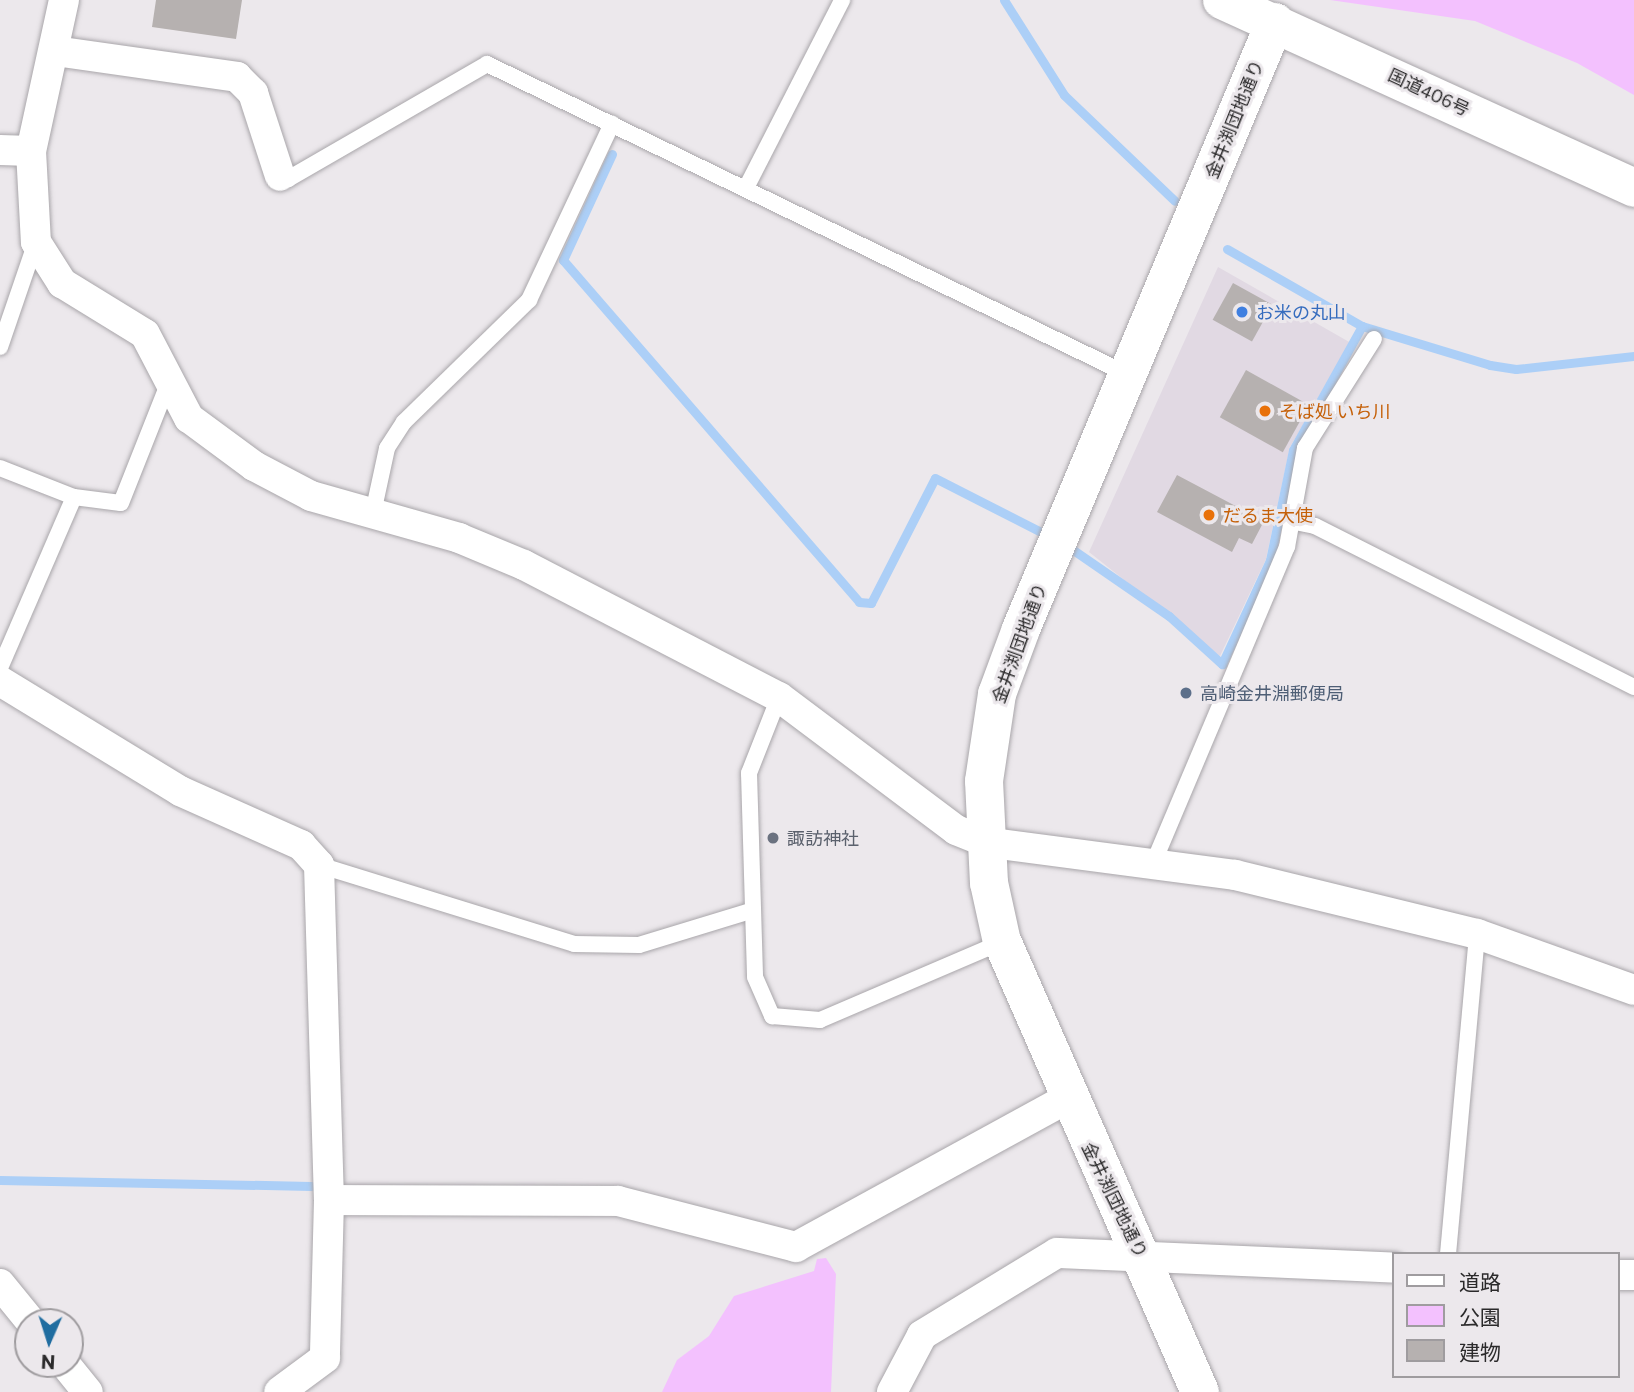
<!DOCTYPE html>
<meta charset="utf-8">
<style>
body{margin:0}
#map{position:relative;width:1634px;height:1392px;overflow:hidden;background:#ece8ec;font-family:Commissioner,"Noto Sans JP",sans-serif}
div>[style]{position:absolute}
.built>*{inset:0;background:#e1d9e3}
.green>*{inset:0;background:#f3c1fe}
.stream>*{height:9px;margin:-4.5px;padding:0 4.5px;transform-origin:4.5px;border-radius:4.5px;background:#accff7}
.building>*{inset:0;background:#b6b1b0;transform-origin:0 0}
.roads{filter:drop-shadow(0 0 2px #a9a6aa) drop-shadow(0 0 2px #a9a6aa)}
.service>*{height:16px;margin:-8px;padding:0 8px;transform-origin:8px;border-radius:8px;background:#fff}
.minor>*{height:30px;margin:-15px;padding:0 15px;transform-origin:15px;border-radius:15px;background:#fff}
.tertiary>*{height:38px;margin:-19px;padding:0 19px;transform-origin:19px;border-radius:19px;background:#fff}
.trunk>*{height:38px;margin:-19px;padding:0 19px;transform-origin:19px;border-radius:19px;background:#fff}
.dots>*{width:19px;height:19px;translate:-50% -50%;box-sizing:border-box;border:4px solid #ece8ec;border-radius:50%}
span{translate:-50% -50%;white-space:nowrap;text-align:center;line-height:1.15;-webkit-text-stroke:6px #ece8ec;paint-order:stroke}
.street-label{font-size:18px;color:#2b2a2b}
.shop-label{font-size:18px;color:#366cbe}
.left{translate:0 -50%;text-align:left}
.food-label{font-size:18px;color:#c56008}
.service-label{font-size:18px;color:#4e5e75}
.worship-label{font-size:18px;color:#5b616d}
.legend{position:absolute;left:1392px;top:1252px;width:228px;height:126px;box-sizing:border-box;background:#ece8ec;border:2px solid #9f9c9f;margin:0;padding:9px 12px;list-style:none;font-size:21px;color:#2b2a2b}
.legend li{display:flex;align-items:center;gap:14px;height:35px}
.legend b{width:35px;border:2px solid #9f9c9f}
.north{position:absolute;left:14px;top:1308px;width:70px;height:70px;box-sizing:border-box;background:#ece8ec;border:2px solid #9f9c9f;border-radius:50%;rotate:183deg;font-size:19px;font-weight:700;line-height:28px;text-align:center;color:#2b2a2b}
.north::after{content:'';display:block;margin:auto;width:24px;height:32px;background:#206da0;clip-path:polygon(50% 0,100% 100%,50% 72%,0 100%)}
</style>
<div id="map">
<div class="built">
<i style="clip-path:polygon(1218px 267px,1351px 343px,1290px 447px,1266px 559px,1220px 656px,1089px 552px)"></i>
</div>
<div class="green">
<i style="clip-path:polygon(1330px 0,1634px 0,1634px 95px,1577px 63px,1475px 21px)"></i>
<i style="clip-path:polygon(826px 1258px,836px 1274px,831px 1392px,662px 1392px,677px 1360px,709px 1336px,734px 1296px,814px 1271px,817px 1259px)"></i>
</div>
<div class="stream">
<i style="left:1004px;top:0;width:112px;rotate:57.7deg"></i>
<i style="left:1064px;top:95px;width:153px;rotate:43.7deg"></i>
<i style="left:612px;top:154px;width:117px;rotate:114.8deg"></i>
<i style="left:563px;top:260px;width:452px;rotate:49.1deg"></i>
<i style="left:859px;top:602px;width:12px;rotate:5deg"></i>
<i style="left:871px;top:603px;width:140px;rotate:-62.9deg"></i>
<i style="left:935px;top:478px;width:130px;rotate:27deg"></i>
<i style="left:1227px;top:249px;width:155px;rotate:29.7deg"></i>
<i style="left:1362px;top:326px;width:134px;rotate:16.9deg"></i>
<i style="left:1490px;top:365px;width:26px;rotate:9deg"></i>
<i style="left:1516px;top:369px;width:119px;rotate:-6.3deg"></i>
<i style="left:1066px;top:545px;width:125px;rotate:34.6deg"></i>
<i style="left:1169px;top:616px;width:72px;rotate:42.2deg"></i>
<i style="left:1222px;top:664px;width:115px;rotate:-65.2deg"></i>
<i style="left:1270px;top:560px;width:112px;rotate:-78.2deg"></i>
<i style="left:1293px;top:450px;width:142px;rotate:-60.9deg"></i>
<i style="left:0;top:1180px;width:311px;rotate:1.1deg"></i>
</div>
<div class="building">
<i style="clip-path:polygon(156px 0,242px 0,236px 39px,152px 27px)"></i>
<i style="left:1233px;top:283px;width:45px;height:42px;rotate:29deg"></i>
<i style="left:1246px;top:370px;width:72px;height:54px;rotate:29deg"></i>
<i style="clip-path:polygon(1177px 475px,1264px 521px,1252px 544px,1239px 538px,1232px 552px,1157px 512px)"></i>
</div>
<div class="roads">
<div class="service">
<i style="left:280px;top:176px;width:9px;rotate:21deg"></i>
<i style="left:288px;top:179px;width:230px;rotate:-30deg"></i>
<i style="left:487px;top:64px;width:713px;rotate:25.85deg"></i>
<i style="left:747px;top:186px;width:209px;rotate:-62.9deg"></i>
<i style="left:0;top:347px;width:111px;rotate:-71.1deg"></i>
<i style="left:0;top:468px;width:79px;rotate:21.4deg"></i>
<i style="left:74px;top:497px;width:47px;rotate:7.3deg"></i>
<i style="left:121px;top:503px;width:128px;rotate:-68.4deg"></i>
<i style="left:373px;top:513px;width:66px;rotate:-77.8deg"></i>
<i style="left:387px;top:448px;width:31px;rotate:-57deg"></i>
<i style="left:404px;top:422px;width:175px;rotate:-44.3deg"></i>
<i style="left:529px;top:300px;width:195px;rotate:-64.8deg"></i>
<i style="left:1295px;top:522px;width:20px;rotate:11deg"></i>
<i style="left:1315px;top:526px;width:357px;rotate:26.8deg"></i>
<i style="left:0;top:668px;width:186px;rotate:-66.6deg"></i>
<i style="left:779px;top:697px;width:82px;rotate:111.5deg"></i>
<i style="left:749px;top:773px;width:204px;rotate:88.3deg"></i>
<i style="left:755px;top:977px;width:43px;rotate:66.4deg"></i>
<i style="left:772px;top:1016px;width:48px;rotate:4.8deg"></i>
<i style="left:820px;top:1020px;width:198px;rotate:-23.2deg"></i>
<i style="left:1153px;top:864px;width:344px;rotate:-67.1deg"></i>
<i style="left:1287px;top:547px;width:101px;rotate:-79.7deg"></i>
<i style="left:1305px;top:448px;width:129px;rotate:-57.7deg"></i>
<i style="left:319px;top:865px;width:267px;rotate:17.2deg"></i>
<i style="left:574px;top:944px;width:65px;rotate:0.9deg"></i>
<i style="left:639px;top:945px;width:116px;rotate:-17deg"></i>
<i style="left:1448px;top:1254px;width:321px;rotate:-84.8deg"></i>
</div>
<div class="minor">
<i style="left:64px;top:0;width:155px;rotate:102.3deg"></i>
<i style="left:31px;top:151px;width:91px;rotate:86.9deg"></i>
<i style="left:36px;top:242px;width:49px;rotate:57.6deg"></i>
<i style="left:62px;top:283px;width:97px;rotate:31.6deg"></i>
<i style="left:145px;top:334px;width:95px;rotate:62.4deg"></i>
<i style="left:189px;top:418px;width:81px;rotate:36.4deg"></i>
<i style="left:254px;top:466px;width:64px;rotate:27.8deg"></i>
<i style="left:311px;top:496px;width:154px;rotate:15.8deg"></i>
<i style="left:459px;top:538px;width:70px;rotate:22.6deg"></i>
<i style="left:524px;top:565px;width:287px;rotate:27.4deg"></i>
<i style="left:779px;top:697px;width:221px;rotate:36.9deg"></i>
<i style="left:956px;top:830px;width:31px;rotate:22deg"></i>
<i style="left:985px;top:842px;width:252px;rotate:7.5deg"></i>
<i style="left:1235px;top:875px;width:249px;rotate:13.7deg"></i>
<i style="left:1477px;top:934px;width:167px;rotate:19.6deg"></i>
<i style="left:55px;top:51px;width:184px;rotate:8.1deg"></i>
<i style="left:237px;top:77px;width:23px;rotate:45deg"></i>
<i style="left:253px;top:93px;width:87px;rotate:72deg"></i>
<i style="left:0;top:150px;width:31px;rotate:2deg"></i>
<i style="left:0;top:681px;width:211px;rotate:31.4deg"></i>
<i style="left:180px;top:791px;width:133px;rotate:24.1deg"></i>
<i style="left:301px;top:845px;width:27px;rotate:48deg"></i>
<i style="left:319px;top:865px;width:335px;rotate:88.3deg"></i>
<i style="left:329px;top:1200px;width:158px;rotate:91.5deg"></i>
<i style="left:325px;top:1358px;width:57px;rotate:143.5deg"></i>
<i style="left:329px;top:1200px;width:289px;rotate:0.2deg"></i>
<i style="left:618px;top:1201px;width:184px;rotate:14.5deg"></i>
<i style="left:796px;top:1247px;width:308px;rotate:-28.7deg"></i>
<i style="left:1618px;top:1275px;width:16px"></i>
<i style="left:0;top:1284px;width:49px;rotate:50.8deg"></i>
<i style="left:65px;top:1364px;width:36px;rotate:51deg"></i>
<i style="left:892px;top:1392px;width:64px;rotate:-62.2deg"></i>
<i style="left:922px;top:1335px;width:158px;rotate:-31.3deg"></i>
<i style="left:1057px;top:1253px;width:337px;rotate:2.5deg"></i>
</div>
<div class="tertiary">
<i style="left:1200px;top:1392px;width:492px;rotate:-113.7deg"></i>
<i style="left:1002px;top:942px;width:60px;rotate:-102.4deg"></i>
<i style="left:989px;top:883px;width:102px;rotate:-92.8deg"></i>
<i style="left:984px;top:781px;width:88px;rotate:-81.5deg"></i>
<i style="left:997px;top:694px;width:69px;rotate:-69.7deg"></i>
<i style="left:1021px;top:629px;width:658px;rotate:-67.29deg"></i>
</div>
<div class="trunk">
<i style="left:1222px;top:0;width:453px;rotate:24.5deg"></i>
</div>
</div>
<div class="dots">
<i style="left:1242px;top:312px;background:#3f7fe0"></i>
<i style="left:1265px;top:411px;background:#e8710a"></i>
<i style="left:1209px;top:515px;background:#e8710a"></i>
<i style="left:1186px;top:693px;background:#5c6f8a"></i>
<i style="left:773px;top:838px;background:#6b7280"></i>
</div>
<div class="street-label">
<span style="left:1429px;top:92px;rotate:25deg">国道406号</span>
<span style="left:1234px;top:119px;rotate:-68deg">金井渕団地通り</span>
<span style="left:1019px;top:643px;rotate:-70deg">金井渕団地通り</span>
<span style="left:1115px;top:1200px;rotate:64deg">金井渕団地通り</span>
</div>
<div class="shop-label">
<span class="left" style="left:1256px;top:312px">お米の丸山</span>
</div>
<div class="food-label">
<span class="left" style="left:1279px;top:411px">そば処 いち川</span>
<span class="left" style="left:1223px;top:515px">だるま大使</span>
</div>
<div class="service-label">
<span class="left" style="left:1200px;top:693px">高崎金井淵郵便局</span>
</div>
<div class="worship-label">
<span class="left" style="left:787px;top:838px">諏訪神社</span>
</div>
<ul class="legend">
<li><b style="height:9px;background:#fff"></b>道路</li>
<li><b style="height:19px;background:#f3c1fe"></b>公園</li>
<li><b style="height:19px;background:#b6b1b0"></b>建物</li>
</ul>
<div class="north">N</div>
</div>
